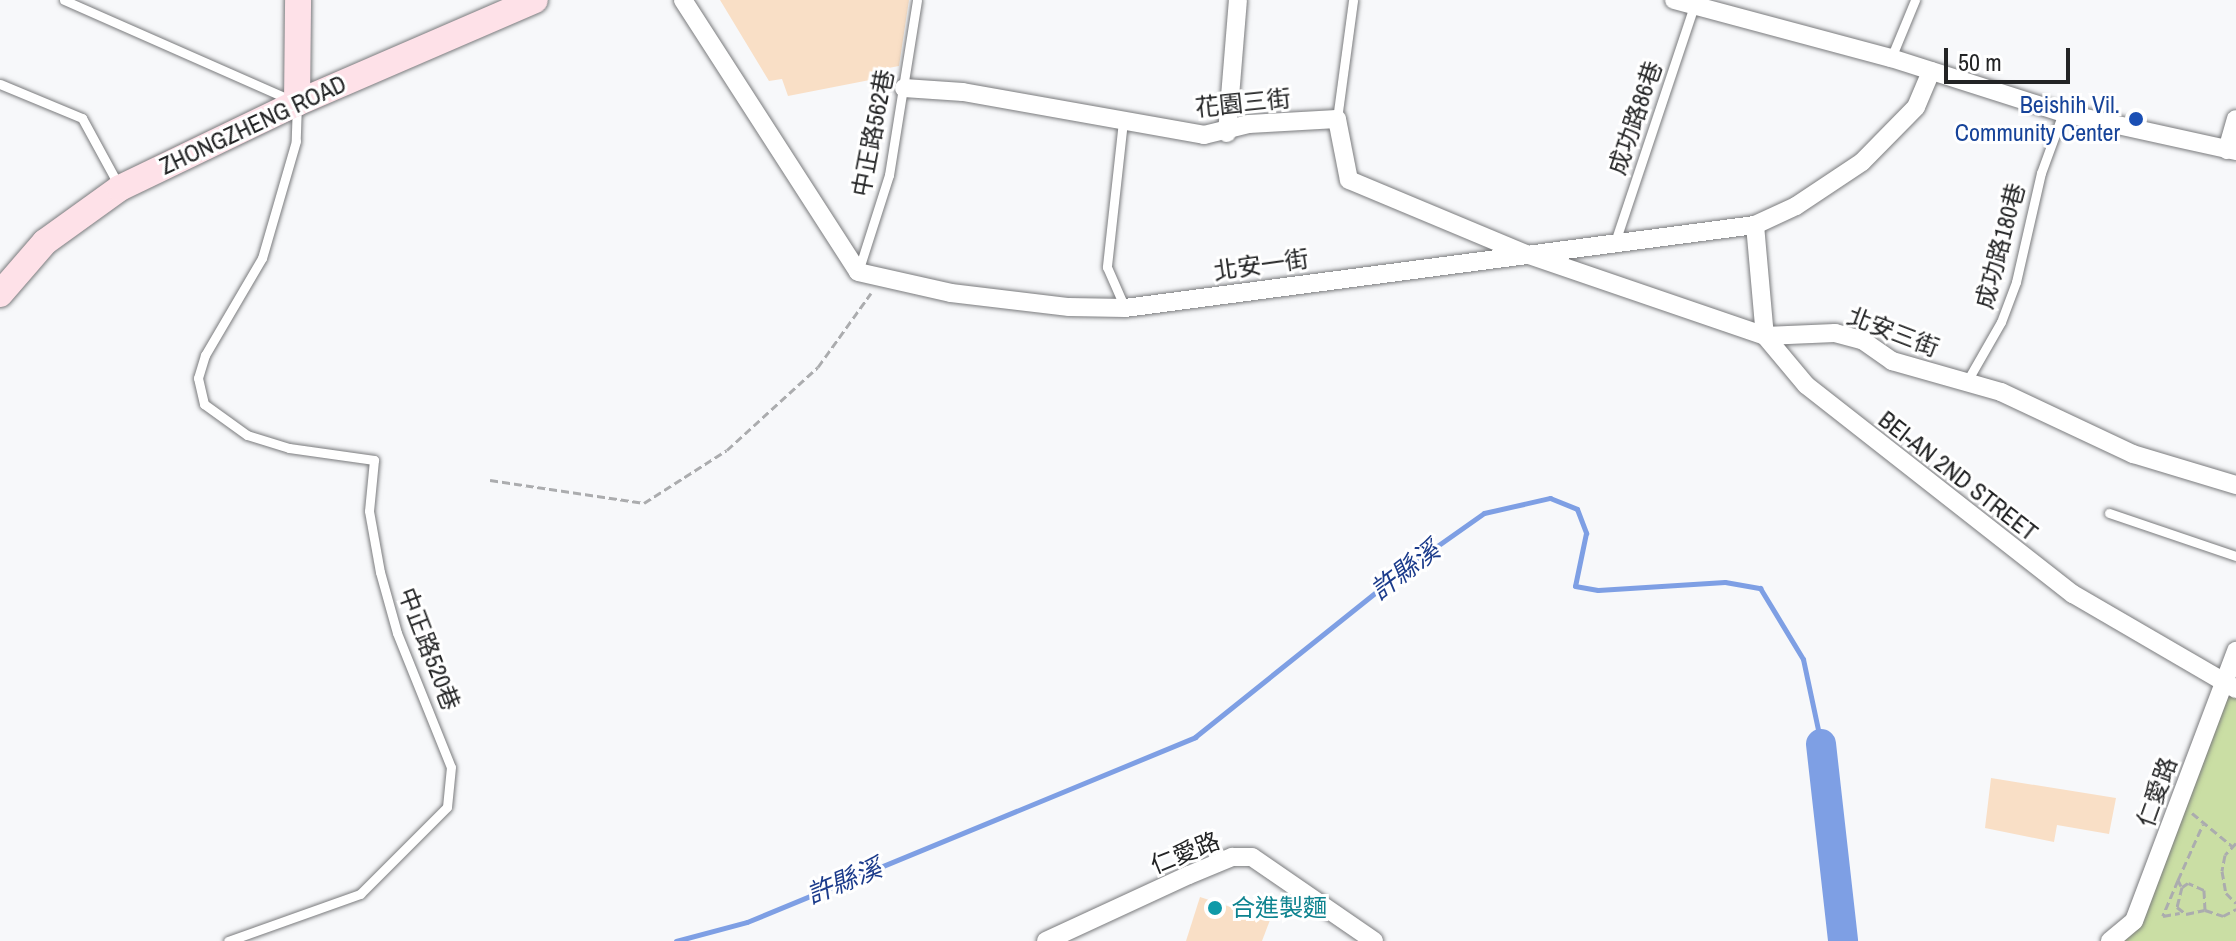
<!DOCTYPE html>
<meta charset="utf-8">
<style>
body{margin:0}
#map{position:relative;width:2236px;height:941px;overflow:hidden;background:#f7f8fa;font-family:"Archivo Narrow","Noto Sans TC",sans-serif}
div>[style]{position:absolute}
.green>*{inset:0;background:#cadea4}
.stream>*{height:5px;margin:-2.5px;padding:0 2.5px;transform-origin:2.5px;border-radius:2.5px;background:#7e9fe4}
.river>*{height:30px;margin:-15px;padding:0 15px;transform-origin:15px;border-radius:15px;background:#7e9fe4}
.building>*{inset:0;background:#f9dfc6}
.path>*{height:3px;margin-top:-1.5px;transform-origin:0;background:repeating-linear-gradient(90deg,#abacae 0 8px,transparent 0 12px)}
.roads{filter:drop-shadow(0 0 2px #7a7b7d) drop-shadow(0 0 2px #7a7b7d)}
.lane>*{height:9px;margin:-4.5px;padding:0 4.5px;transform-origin:4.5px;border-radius:4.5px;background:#fff}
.street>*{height:18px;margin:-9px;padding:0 9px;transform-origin:9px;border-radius:9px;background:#fff}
.secondary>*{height:26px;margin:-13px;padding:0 13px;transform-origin:13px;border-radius:13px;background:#fee1e8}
.dots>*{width:22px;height:22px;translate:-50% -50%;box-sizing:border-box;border:4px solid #fff;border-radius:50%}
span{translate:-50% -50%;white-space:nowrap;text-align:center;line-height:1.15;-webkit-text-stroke:6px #fff;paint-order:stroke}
.street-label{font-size:24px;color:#232425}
.transit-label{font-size:24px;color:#164399}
.right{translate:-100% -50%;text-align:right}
.culture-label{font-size:24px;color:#0d838f}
.left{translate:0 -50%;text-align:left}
.water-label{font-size:26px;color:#1b3b8b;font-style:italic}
.scale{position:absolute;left:1944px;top:48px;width:126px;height:36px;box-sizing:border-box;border:4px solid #232425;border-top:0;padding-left:10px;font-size:24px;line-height:28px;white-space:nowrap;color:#232425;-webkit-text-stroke:6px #fff;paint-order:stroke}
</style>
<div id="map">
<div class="green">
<i style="clip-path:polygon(2225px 687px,2236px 693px,2236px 941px,2116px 941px)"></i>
</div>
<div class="stream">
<i style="left:676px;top:941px;width:73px;rotate:-15deg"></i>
<i style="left:747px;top:922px;width:485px;rotate:-22.4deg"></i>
<i style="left:1195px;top:737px;width:270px;rotate:-38.7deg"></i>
<i style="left:1406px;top:568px;width:95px;rotate:-35.2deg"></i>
<i style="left:1484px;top:513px;width:68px;rotate:-12.8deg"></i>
<i style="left:1550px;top:498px;width:29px;rotate:22deg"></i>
<i style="left:1577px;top:509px;width:26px;rotate:69deg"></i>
<i style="left:1586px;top:533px;width:54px;rotate:101.7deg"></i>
<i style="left:1575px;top:586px;width:23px;rotate:10deg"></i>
<i style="left:1598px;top:590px;width:127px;rotate:-3.6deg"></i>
<i style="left:1725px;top:582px;width:36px;rotate:10deg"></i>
<i style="left:1760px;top:588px;width:83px;rotate:58.8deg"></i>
<i style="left:1803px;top:659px;width:87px;rotate:78deg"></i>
</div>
<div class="river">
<i style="left:1821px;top:744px;width:198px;rotate:83.6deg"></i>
</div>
<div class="building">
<i style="clip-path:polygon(720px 0,909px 0,899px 66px,883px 69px,880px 78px,788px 96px,782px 79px,769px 81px)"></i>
<i style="clip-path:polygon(1991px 778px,2116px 798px,2109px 834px,2057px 825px,2054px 842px,1985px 828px)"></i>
<i style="clip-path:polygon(1200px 897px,1270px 920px,1262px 941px,1186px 941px)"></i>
</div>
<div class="path">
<i style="left:490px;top:480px;width:156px;rotate:8.5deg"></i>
<i style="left:644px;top:503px;width:98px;rotate:-32.6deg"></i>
<i style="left:727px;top:450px;width:123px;rotate:-42.4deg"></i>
<i style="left:818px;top:367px;width:91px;rotate:-54.4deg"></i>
<i style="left:2192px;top:813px;width:52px;rotate:39.5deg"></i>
<i style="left:2236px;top:843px;width:16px;rotate:133deg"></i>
<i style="left:2225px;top:855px;width:16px;rotate:101deg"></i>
<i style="left:2222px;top:871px;width:22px;rotate:80deg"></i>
<i style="left:2226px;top:893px;width:14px;rotate:45deg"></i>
<i style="left:2178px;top:880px;width:39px;rotate:113deg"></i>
<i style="left:2163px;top:916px;width:17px;rotate:-10deg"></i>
<i style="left:2181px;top:886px;width:7px;rotate:-117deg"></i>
<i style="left:2178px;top:880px;width:61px;rotate:-65.9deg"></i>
<i style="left:2205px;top:910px;width:20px;rotate:-93deg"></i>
<i style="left:2204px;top:890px;width:17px;rotate:-156deg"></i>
<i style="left:2188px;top:883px;width:7px;rotate:146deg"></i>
<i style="left:2182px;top:887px;width:21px;rotate:104deg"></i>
<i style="left:2177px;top:907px;width:11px;rotate:38deg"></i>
<i style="left:2186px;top:914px;width:19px;rotate:-12deg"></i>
<i style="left:2205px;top:910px;width:19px;rotate:18deg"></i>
<i style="left:2223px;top:916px;width:15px;rotate:-28deg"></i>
</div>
<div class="roads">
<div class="lane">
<i style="left:64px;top:0;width:255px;rotate:23.8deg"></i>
<i style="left:297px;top:103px;width:38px;rotate:92deg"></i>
<i style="left:296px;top:141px;width:122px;rotate:106.2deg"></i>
<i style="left:262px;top:258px;width:113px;rotate:120.4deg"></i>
<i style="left:205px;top:355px;width:24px;rotate:107deg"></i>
<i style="left:198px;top:378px;width:27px;rotate:77deg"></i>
<i style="left:204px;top:404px;width:53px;rotate:35.8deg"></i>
<i style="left:247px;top:435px;width:44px;rotate:17.2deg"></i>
<i style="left:289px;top:448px;width:86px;rotate:8deg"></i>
<i style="left:374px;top:460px;width:51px;rotate:95.6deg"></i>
<i style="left:369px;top:511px;width:62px;rotate:79.8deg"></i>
<i style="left:380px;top:572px;width:63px;rotate:74.4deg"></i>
<i style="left:397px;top:633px;width:144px;rotate:68.1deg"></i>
<i style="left:451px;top:767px;width:40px;rotate:95.7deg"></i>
<i style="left:447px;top:807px;width:123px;rotate:135deg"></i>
<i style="left:360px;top:894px;width:140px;rotate:160.4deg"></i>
<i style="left:1891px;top:58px;width:63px;rotate:-67.5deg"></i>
<i style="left:0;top:84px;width:89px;rotate:22.5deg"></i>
<i style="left:82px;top:118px;width:75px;rotate:61.4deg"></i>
<i style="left:1337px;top:119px;width:120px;rotate:-82.3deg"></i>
<i style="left:1123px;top:121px;width:147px;rotate:96.3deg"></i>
<i style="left:1107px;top:267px;width:45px;rotate:66.3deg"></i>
<i style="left:1615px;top:242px;width:252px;rotate:-71.5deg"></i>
<i style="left:858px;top:272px;width:102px;rotate:-72.3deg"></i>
<i style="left:889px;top:175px;width:177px;rotate:-80.9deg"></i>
<i style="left:1966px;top:383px;width:70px;rotate:-60.2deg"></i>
<i style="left:2001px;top:322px;width:43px;rotate:-69.4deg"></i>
<i style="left:2016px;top:282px;width:112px;rotate:-77.1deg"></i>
<i style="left:2041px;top:173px;width:64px;rotate:-69.9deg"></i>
<i style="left:2109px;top:513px;width:134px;rotate:18.7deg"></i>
</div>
<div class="street">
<i style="left:683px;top:0;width:323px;rotate:57.2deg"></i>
<i style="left:858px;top:272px;width:95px;rotate:12.7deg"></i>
<i style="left:951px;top:293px;width:119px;rotate:6.8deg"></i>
<i style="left:1069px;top:307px;width:56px;rotate:1deg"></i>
<i style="left:1125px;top:308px;width:635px;rotate:-7.51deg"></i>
<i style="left:1755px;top:225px;width:45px;rotate:-24.9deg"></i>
<i style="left:1796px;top:206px;width:79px;rotate:-33.7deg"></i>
<i style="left:1862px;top:162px;width:77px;rotate:-45.5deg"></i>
<i style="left:1916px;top:107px;width:39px;rotate:-67deg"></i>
<i style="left:1674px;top:0;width:225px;rotate:15deg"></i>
<i style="left:1891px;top:58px;width:181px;rotate:17.7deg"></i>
<i style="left:2063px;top:113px;width:177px;rotate:12.4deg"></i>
<i style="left:904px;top:88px;width:59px;rotate:3.9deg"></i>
<i style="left:963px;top:92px;width:245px;rotate:10.1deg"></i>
<i style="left:1204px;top:135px;width:46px;rotate:-13.7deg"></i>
<i style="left:1249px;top:124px;width:88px;rotate:-3.3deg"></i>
<i style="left:1337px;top:119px;width:62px;rotate:78.9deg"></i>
<i style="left:1349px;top:180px;width:192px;rotate:22.7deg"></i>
<i style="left:1526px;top:254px;width:253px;rotate:18.9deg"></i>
<i style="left:1765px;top:336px;width:70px;rotate:-2.5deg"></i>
<i style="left:1835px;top:333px;width:28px;rotate:15deg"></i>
<i style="left:1862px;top:340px;width:37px;rotate:35deg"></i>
<i style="left:1892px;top:361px;width:113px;rotate:15.9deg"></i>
<i style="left:2001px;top:392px;width:146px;rotate:25.2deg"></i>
<i style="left:2133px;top:454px;width:108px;rotate:16.8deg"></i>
<i style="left:1227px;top:133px;width:133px;rotate:-85.3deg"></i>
<i style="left:2227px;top:150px;width:32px;rotate:-74deg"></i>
<i style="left:1755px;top:225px;width:111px;rotate:84.9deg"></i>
<i style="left:1765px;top:336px;width:64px;rotate:50.1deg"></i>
<i style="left:1806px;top:385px;width:339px;rotate:38.1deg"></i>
<i style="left:2073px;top:594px;width:189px;rotate:30.2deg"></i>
<i style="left:1046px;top:941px;width:157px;rotate:-24.8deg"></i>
<i style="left:1189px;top:875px;width:47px;rotate:-22.7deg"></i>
<i style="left:1232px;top:857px;width:20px"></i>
<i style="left:1252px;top:857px;width:148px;rotate:34.5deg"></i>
<i style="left:2110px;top:941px;width:31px;rotate:-40deg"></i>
<i style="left:2134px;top:921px;width:289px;rotate:-69.3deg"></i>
</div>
<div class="secondary">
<i style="left:297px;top:103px;width:103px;rotate:-89.4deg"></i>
<i style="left:0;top:294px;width:69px;rotate:-49.1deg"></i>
<i style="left:45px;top:242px;width:92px;rotate:-35.8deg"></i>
<i style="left:120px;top:188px;width:196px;rotate:-25.7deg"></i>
<i style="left:297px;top:103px;width:259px;rotate:-23.4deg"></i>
</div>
</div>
<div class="dots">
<i style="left:2136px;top:119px;background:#1a4fb4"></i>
<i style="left:1215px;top:908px;background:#0f9aa8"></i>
</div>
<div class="street-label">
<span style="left:1243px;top:103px;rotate:-6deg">花園三街</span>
<span style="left:1635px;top:118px;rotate:-71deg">成功路86巷</span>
<span style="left:253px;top:125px;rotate:-25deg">ZHONGZHENG ROAD</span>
<span style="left:873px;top:133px;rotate:-79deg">中正路562巷</span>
<span style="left:2000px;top:246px;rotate:-75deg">成功路180巷</span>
<span style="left:1261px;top:265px;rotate:-8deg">北安一街</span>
<span style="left:1893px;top:332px;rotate:21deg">北安三街</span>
<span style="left:1958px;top:476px;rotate:38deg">BEI-AN 2ND STREET</span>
<span style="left:429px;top:649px;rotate:69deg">中正路520巷</span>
<span style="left:2157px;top:792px;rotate:-70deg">仁愛路</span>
<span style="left:1185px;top:853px;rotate:-22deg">仁愛路</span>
</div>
<div class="transit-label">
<span class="right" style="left:2120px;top:119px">Beishih Vil.<br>Community Center</span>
</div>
<div class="culture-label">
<span class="left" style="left:1231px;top:908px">合進製麵</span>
</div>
<div class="water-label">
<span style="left:1405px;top:570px;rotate:-37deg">許縣溪</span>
<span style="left:844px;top:881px;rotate:-22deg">許縣溪</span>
</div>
<div class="scale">50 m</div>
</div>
